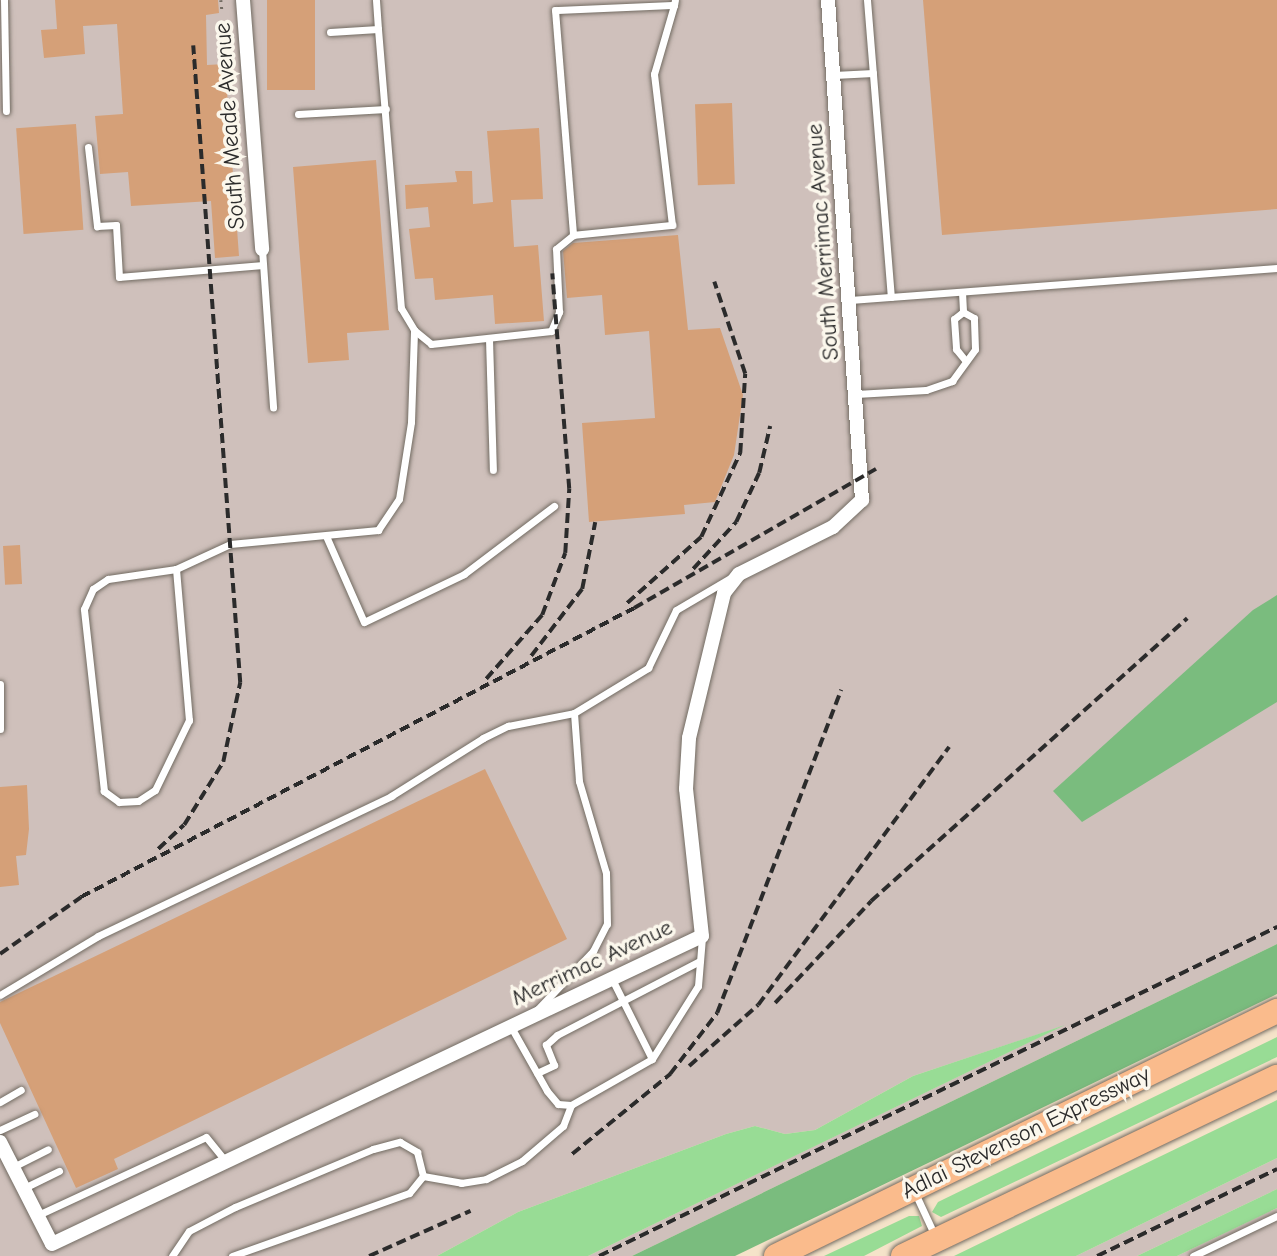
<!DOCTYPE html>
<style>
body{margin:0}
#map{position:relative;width:1277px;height:1256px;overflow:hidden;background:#f5e3c9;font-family:"Comic Neue",sans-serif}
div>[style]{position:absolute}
.industrial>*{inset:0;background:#cfc0bb}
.green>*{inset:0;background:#98dc95}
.forest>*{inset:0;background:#7abc7e}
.building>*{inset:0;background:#d5a078;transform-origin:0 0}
.path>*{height:2.5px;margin-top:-1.25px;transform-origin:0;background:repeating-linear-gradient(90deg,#726b62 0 2px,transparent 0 7px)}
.roads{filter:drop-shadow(0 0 2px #726b62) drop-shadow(0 0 2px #726b62)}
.service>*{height:7px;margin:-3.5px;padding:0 3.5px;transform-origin:3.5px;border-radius:3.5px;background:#fff}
.minor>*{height:14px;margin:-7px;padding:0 7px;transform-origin:7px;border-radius:7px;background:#fff}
.motorway>*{height:24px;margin:-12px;padding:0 12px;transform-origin:12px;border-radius:12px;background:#fabb8c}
.rail>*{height:3.5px;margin-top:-1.75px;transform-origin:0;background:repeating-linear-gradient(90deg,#2b2b2b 0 10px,transparent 0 15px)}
span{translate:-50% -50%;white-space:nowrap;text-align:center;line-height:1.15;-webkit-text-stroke:7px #fbf7ec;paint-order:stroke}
.street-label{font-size:23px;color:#2b2b2b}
</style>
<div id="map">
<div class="industrial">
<i style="clip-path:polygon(0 0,1277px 0,1277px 944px,632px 1256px,588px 1256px,1060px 1027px,913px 1076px,815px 1130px,785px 1134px,755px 1126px,726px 1134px,518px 1212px,437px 1256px,0 1256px)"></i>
<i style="clip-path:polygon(1277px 1158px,1277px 1189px,1137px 1256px,1076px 1256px)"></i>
<i style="clip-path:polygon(1277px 1208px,1277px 1256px,1177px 1256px,1264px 1214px)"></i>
</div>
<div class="green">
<i style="clip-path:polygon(1065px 1025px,588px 1256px,437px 1256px,518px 1212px,726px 1134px,755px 1126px,785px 1134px,815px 1130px,913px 1076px)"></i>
<i style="clip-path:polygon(1277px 1037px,1277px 1057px,941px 1217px,932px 1212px,938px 1202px)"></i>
<i style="clip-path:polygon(1277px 1100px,1277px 1158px,1076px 1256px,954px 1256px)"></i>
<i style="clip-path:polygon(1277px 1189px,1277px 1208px,1177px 1256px,1137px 1256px)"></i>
<i style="clip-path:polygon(909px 1216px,919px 1216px,922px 1226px,864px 1256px,824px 1256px)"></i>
</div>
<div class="forest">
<i style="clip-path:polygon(1277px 595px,1277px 702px,1082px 822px,1053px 791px,1253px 610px)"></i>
<i style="clip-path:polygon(1277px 944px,1277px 994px,953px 1151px,735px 1256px,632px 1256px)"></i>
</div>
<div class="building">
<i style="clip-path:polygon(55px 0,218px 0,219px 13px,206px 15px,207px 65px,225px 64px,239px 256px,215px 258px,211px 201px,131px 206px,128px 172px,100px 174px,95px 116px,123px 114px,117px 24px,83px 26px,85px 54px,44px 58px,41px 30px,57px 29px)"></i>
<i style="left:267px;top:0;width:48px;height:90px"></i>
<i style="clip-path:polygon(923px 0,1277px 0,1277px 209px,942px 235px)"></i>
<i style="left:732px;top:103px;width:81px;height:37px;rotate:88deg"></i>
<i style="left:76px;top:124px;width:106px;height:60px;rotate:86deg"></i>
<i style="clip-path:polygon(539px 128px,543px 199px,511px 200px,514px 247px,538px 245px,544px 321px,495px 324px,493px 295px,435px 300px,433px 278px,415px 279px,409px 229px,430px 227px,428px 207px,406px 209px,405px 185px,457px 182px,455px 171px,472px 171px,473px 204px,493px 202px,487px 131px)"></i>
<i style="clip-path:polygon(376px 160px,389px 330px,347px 333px,349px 360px,308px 363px,293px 167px)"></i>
<i style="clip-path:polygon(678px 235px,688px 330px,720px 328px,743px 395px,734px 455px,715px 502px,684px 505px,685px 514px,589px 522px,582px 423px,655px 418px,649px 331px,605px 335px,602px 295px,567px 298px,563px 251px,573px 243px)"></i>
<i style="left:20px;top:545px;width:39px;height:17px;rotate:87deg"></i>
<i style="clip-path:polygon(485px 769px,567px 939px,114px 1159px,118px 1169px,76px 1188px,0 1023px,0 1002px)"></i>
<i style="clip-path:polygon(27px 785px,29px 829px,26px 855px,16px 856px,19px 885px,0 887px,0 787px)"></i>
</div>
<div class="path">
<i style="left:221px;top:0;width:10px;rotate:84deg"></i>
</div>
<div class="roads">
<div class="service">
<i style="left:4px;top:0;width:111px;rotate:89deg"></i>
<i style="left:867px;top:0;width:298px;rotate:85.4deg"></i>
<i style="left:674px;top:5px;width:119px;rotate:177.6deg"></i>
<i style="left:555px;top:10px;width:226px;rotate:85.4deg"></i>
<i style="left:573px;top:235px;width:100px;rotate:-5.8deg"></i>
<i style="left:672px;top:225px;width:152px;rotate:-96.8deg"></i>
<i style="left:654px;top:74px;width:72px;rotate:-73.8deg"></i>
<i style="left:674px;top:5px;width:5px;rotate:-79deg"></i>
<i style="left:378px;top:29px;width:280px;rotate:85.3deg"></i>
<i style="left:401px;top:308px;width:26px;rotate:59deg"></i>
<i style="left:414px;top:330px;width:22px;rotate:39deg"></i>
<i style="left:431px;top:344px;width:121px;rotate:-6.2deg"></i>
<i style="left:551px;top:331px;width:21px;rotate:-67deg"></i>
<i style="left:559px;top:312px;width:63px;rotate:-92.7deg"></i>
<i style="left:556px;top:249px;width:22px;rotate:-39deg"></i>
<i style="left:330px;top:32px;width:48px;rotate:-3.6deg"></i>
<i style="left:378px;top:29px;width:29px;rotate:-94deg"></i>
<i style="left:834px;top:75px;width:39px;rotate:-3deg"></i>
<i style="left:298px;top:114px;width:88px;rotate:-3.3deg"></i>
<i style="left:88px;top:147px;width:80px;rotate:83.5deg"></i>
<i style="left:97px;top:226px;width:19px;rotate:-3deg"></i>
<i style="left:116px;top:225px;width:52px;rotate:86.7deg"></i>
<i style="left:119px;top:277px;width:144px;rotate:-4.8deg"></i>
<i style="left:262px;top:249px;width:159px;rotate:86deg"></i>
<i style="left:962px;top:292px;width:20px;rotate:87deg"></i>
<i style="left:850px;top:300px;width:428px;rotate:-4.3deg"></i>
<i style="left:963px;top:312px;width:11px;rotate:142deg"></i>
<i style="left:954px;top:319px;width:30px;rotate:86deg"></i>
<i style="left:956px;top:349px;width:14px;rotate:51deg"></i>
<i style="left:489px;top:339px;width:131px;rotate:88.3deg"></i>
<i style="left:856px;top:394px;width:70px;rotate:-3.3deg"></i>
<i style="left:926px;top:390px;width:28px;rotate:-19deg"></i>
<i style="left:952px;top:381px;width:39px;rotate:-54deg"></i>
<i style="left:975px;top:349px;width:31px;rotate:-92deg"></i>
<i style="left:974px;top:318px;width:13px;rotate:-151deg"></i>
<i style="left:326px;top:536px;width:94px;rotate:66.2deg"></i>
<i style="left:364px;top:622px;width:111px;rotate:-25.6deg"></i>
<i style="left:464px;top:574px;width:113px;rotate:-37.1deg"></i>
<i style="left:176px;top:569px;width:152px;rotate:85.1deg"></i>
<i style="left:189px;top:720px;width:78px;rotate:115.9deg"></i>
<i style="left:155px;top:790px;width:20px;rotate:147deg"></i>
<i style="left:138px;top:801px;width:19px;rotate:177deg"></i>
<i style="left:119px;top:802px;width:19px;rotate:-144deg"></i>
<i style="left:104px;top:791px;width:183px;rotate:-96.3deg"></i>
<i style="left:84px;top:609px;width:22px;rotate:-66deg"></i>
<i style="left:93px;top:589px;width:18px;rotate:-34deg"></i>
<i style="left:108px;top:579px;width:69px;rotate:-8.4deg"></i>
<i style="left:176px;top:569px;width:60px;rotate:-24.8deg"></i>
<i style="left:230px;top:544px;width:149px;rotate:-5.4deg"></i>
<i style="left:378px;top:530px;width:37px;rotate:-56deg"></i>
<i style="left:399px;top:499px;width:78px;rotate:-81.1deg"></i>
<i style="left:411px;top:422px;width:92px;rotate:-88.1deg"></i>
<i style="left:0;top:684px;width:45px;rotate:90deg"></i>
<i style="left:0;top:995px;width:114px;rotate:-31deg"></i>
<i style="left:98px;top:936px;width:325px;rotate:-25.5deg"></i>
<i style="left:391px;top:796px;width:109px;rotate:-32.2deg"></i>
<i style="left:483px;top:738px;width:28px;rotate:-26deg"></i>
<i style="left:508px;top:726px;width:67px;rotate:-11.1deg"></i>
<i style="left:574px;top:713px;width:87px;rotate:-31.3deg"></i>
<i style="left:648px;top:668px;width:64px;rotate:-64.2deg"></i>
<i style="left:676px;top:610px;width:65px;rotate:-30.5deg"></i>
<i style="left:536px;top:1011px;width:83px;rotate:-46.5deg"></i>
<i style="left:593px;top:951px;width:30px;rotate:-63deg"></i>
<i style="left:607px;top:924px;width:51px;rotate:-91.1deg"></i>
<i style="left:606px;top:873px;width:96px;rotate:-106.4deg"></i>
<i style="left:579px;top:781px;width:68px;rotate:-94.2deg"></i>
<i style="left:511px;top:1027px;width:73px;rotate:60.6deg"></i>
<i style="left:547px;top:1091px;width:17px;rotate:50deg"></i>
<i style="left:558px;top:1104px;width:13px;rotate:4deg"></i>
<i style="left:571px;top:1105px;width:93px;rotate:-29.6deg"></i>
<i style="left:652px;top:1059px;width:89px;rotate:-116.6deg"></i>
<i style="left:652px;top:1059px;width:86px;rotate:-57.8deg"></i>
<i style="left:698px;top:986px;width:49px;rotate:-85.3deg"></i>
<i style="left:537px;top:1073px;width:19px;rotate:-25deg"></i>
<i style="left:554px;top:1065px;width:22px;rotate:-112deg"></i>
<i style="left:546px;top:1045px;width:15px;rotate:-42deg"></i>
<i style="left:557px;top:1035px;width:161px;rotate:-27.4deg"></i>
<i style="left:0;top:1102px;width:24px;rotate:-30deg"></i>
<i style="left:0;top:1130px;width:38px;rotate:-25deg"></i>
<i style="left:13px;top:1167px;width:39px;rotate:-27deg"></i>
<i style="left:423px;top:1176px;width:39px;rotate:10deg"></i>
<i style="left:461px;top:1183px;width:25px;rotate:-9deg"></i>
<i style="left:486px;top:1179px;width:40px;rotate:-26.6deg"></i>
<i style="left:522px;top:1161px;width:54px;rotate:-40.5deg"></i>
<i style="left:563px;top:1126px;width:22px;rotate:-69deg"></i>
<i style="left:24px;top:1188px;width:39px;rotate:-26deg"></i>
<i style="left:915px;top:1193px;width:47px;rotate:65.1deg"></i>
<i style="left:38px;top:1215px;width:185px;rotate:-24.9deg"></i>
<i style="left:206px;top:1137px;width:33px;rotate:51deg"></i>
<i style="left:172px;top:1256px;width:30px;rotate:-56deg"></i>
<i style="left:189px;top:1231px;width:52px;rotate:-27.6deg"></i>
<i style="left:235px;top:1207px;width:150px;rotate:-22.8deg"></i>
<i style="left:373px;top:1149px;width:28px;rotate:-15deg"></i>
<i style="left:400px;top:1142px;width:20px;rotate:30deg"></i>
<i style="left:417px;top:1152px;width:25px;rotate:76deg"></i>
<i style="left:423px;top:1176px;width:22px;rotate:129deg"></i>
<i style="left:409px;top:1193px;width:188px;rotate:160.4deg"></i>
<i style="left:1193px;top:1256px;width:93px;rotate:-25.5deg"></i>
</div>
<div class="minor">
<i style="left:243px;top:0;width:250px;rotate:85.6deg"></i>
<i style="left:0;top:1142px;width:114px;rotate:63deg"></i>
<i style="left:52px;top:1244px;width:719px;rotate:-25.35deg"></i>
<i style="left:702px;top:936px;width:148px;rotate:-96.2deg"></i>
<i style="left:686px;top:789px;width:51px;rotate:-86.6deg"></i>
<i style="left:689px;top:738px;width:149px;rotate:-76.4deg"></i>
<i style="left:724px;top:593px;width:24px;rotate:-52deg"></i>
<i style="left:739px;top:574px;width:105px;rotate:-26.6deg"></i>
<i style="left:833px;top:527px;width:40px;rotate:-43deg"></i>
<i style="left:862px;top:500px;width:501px;rotate:-93.89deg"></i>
</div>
<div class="motorway">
<i style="left:776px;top:1256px;width:558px;rotate:-26.06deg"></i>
<i style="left:903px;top:1256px;width:415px;rotate:-25.6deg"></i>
</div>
</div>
<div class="rail">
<i style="left:693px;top:569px;width:64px;rotate:-47.5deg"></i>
<i style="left:736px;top:522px;width:54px;rotate:-64.9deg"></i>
<i style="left:759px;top:473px;width:48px;rotate:-76.8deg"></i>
<i style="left:627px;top:603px;width:99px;rotate:-41.7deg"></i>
<i style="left:701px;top:537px;width:93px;rotate:-65.1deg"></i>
<i style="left:740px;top:453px;width:79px;rotate:-86.4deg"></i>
<i style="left:745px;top:374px;width:97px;rotate:-108.6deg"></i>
<i style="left:531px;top:656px;width:84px;rotate:-52.7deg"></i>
<i style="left:582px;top:589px;width:68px;rotate:-79deg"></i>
<i style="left:486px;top:679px;width:85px;rotate:-48.8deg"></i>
<i style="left:542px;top:615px;width:66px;rotate:-69.6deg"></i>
<i style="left:565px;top:553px;width:64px;rotate:-86.4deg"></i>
<i style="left:569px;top:489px;width:216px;rotate:-94.5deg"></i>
<i style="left:158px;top:849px;width:35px;rotate:-43deg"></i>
<i style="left:184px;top:825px;width:74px;rotate:-58.2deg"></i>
<i style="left:223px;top:762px;width:81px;rotate:-77.9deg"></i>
<i style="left:240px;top:683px;width:639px;rotate:-94.22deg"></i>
<i style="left:0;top:954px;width:99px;rotate:-35.1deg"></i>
<i style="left:81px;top:897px;width:624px;rotate:-27.59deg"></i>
<i style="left:634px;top:608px;width:279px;rotate:-29.9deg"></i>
<i style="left:775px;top:1003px;width:140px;rotate:-46.7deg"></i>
<i style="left:871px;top:901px;width:424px;rotate:-41.8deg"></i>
<i style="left:689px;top:1066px;width:92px;rotate:-41.5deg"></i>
<i style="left:758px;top:1005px;width:321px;rotate:-53.5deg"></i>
<i style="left:572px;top:1154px;width:127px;rotate:-39.2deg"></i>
<i style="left:670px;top:1074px;width:77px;rotate:-52.4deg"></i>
<i style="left:717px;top:1013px;width:346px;rotate:-69deg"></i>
<i style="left:369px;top:1256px;width:111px;rotate:-24deg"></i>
<i style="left:599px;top:1256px;width:754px;rotate:-25.89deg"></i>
<i style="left:1097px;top:1256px;width:200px;rotate:-25.8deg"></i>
</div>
<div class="street-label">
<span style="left:230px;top:126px;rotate:-94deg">South Meade Avenue</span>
<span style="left:823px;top:242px;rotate:-94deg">South Merrimac Avenue</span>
<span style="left:592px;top:963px;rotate:-25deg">Merrimac Avenue</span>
<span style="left:1026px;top:1133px;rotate:-26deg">Adlai Stevenson Expressway</span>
</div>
</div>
